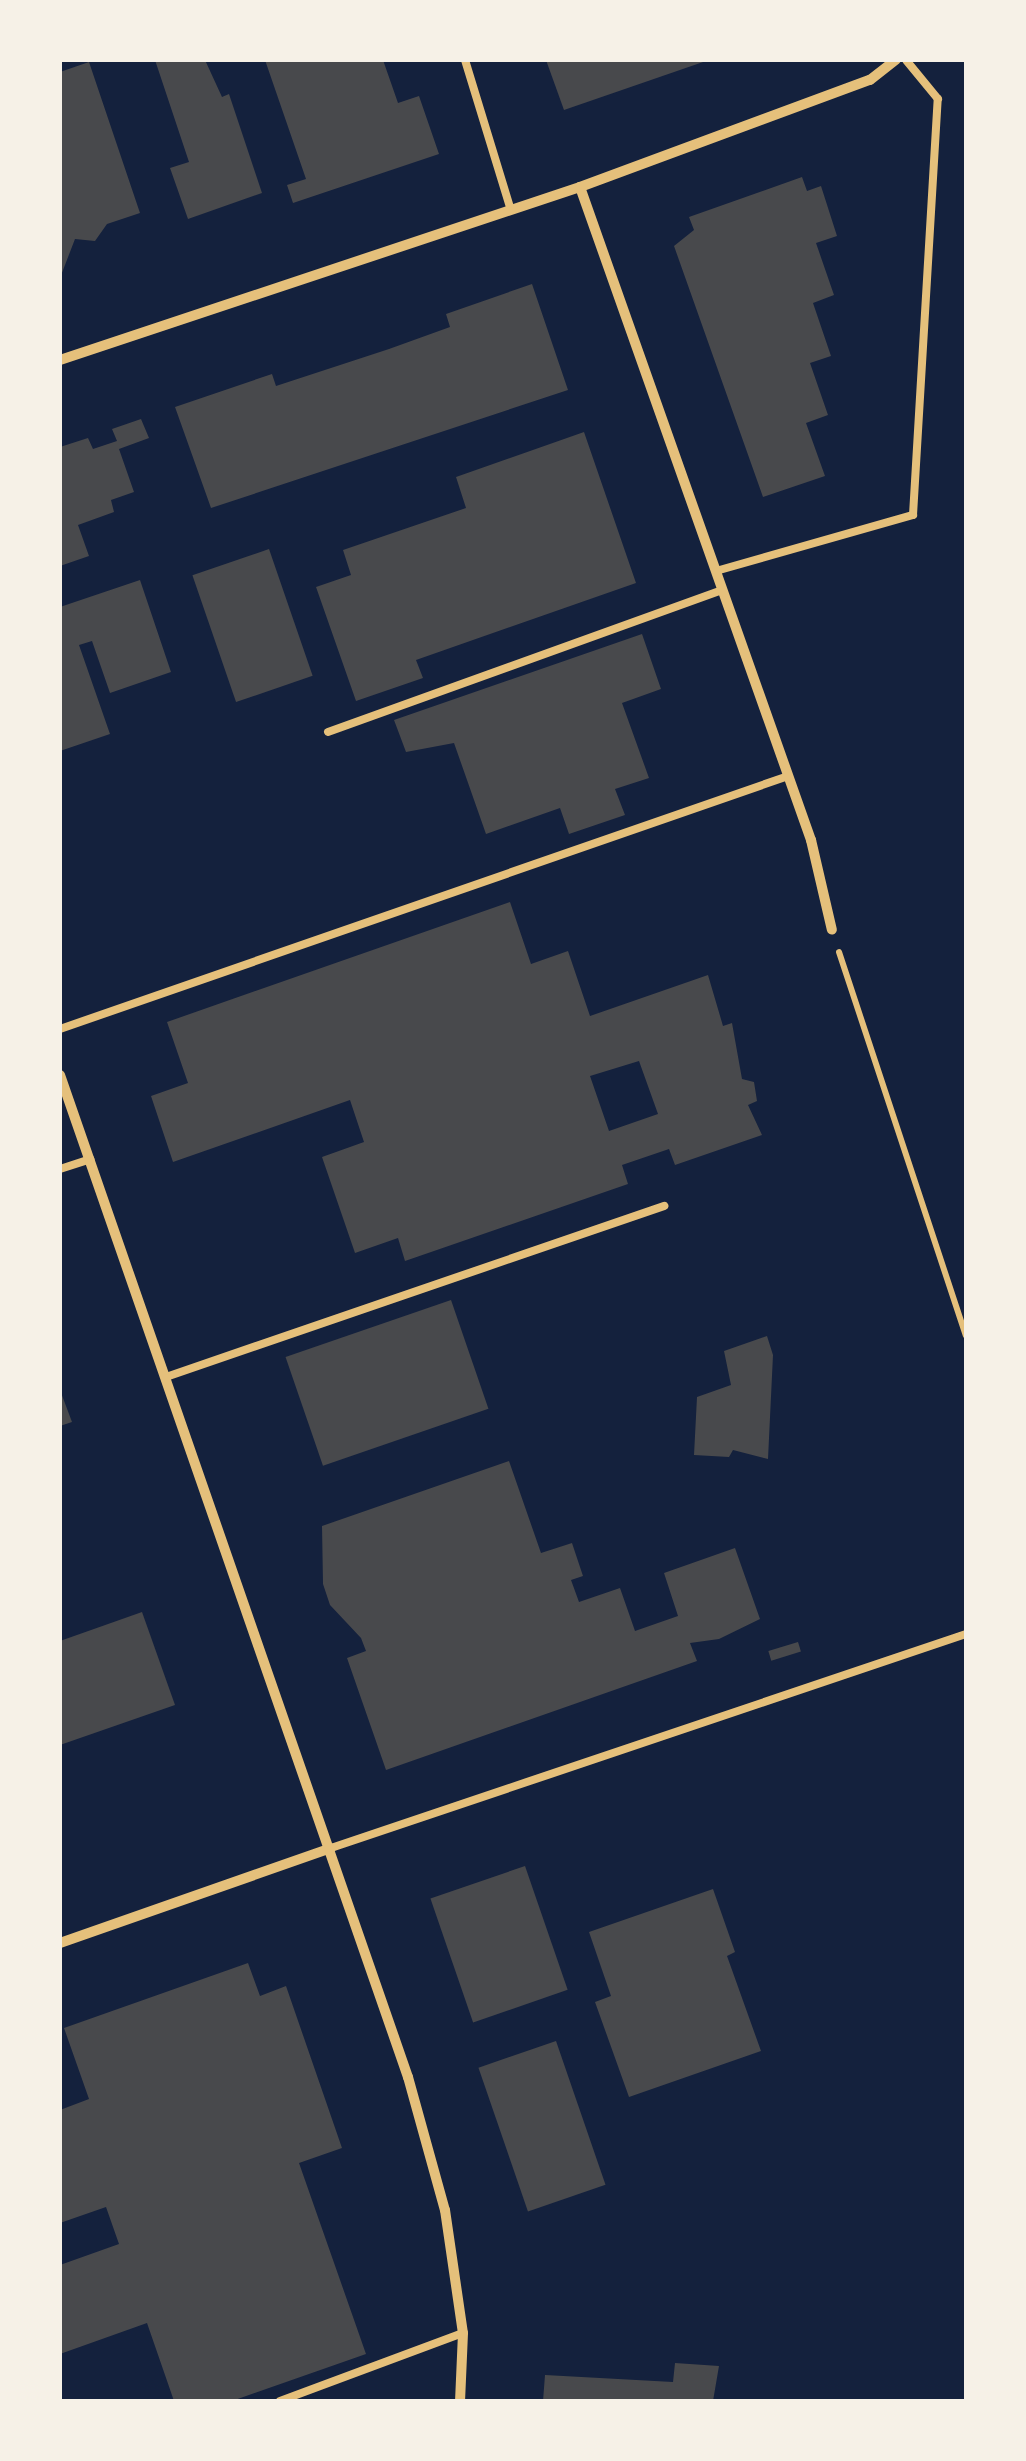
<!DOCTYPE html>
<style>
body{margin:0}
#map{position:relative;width:1026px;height:2461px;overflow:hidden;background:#14213d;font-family:"DM Sans",sans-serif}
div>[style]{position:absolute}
.building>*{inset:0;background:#48494c;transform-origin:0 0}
.path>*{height:6px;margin:-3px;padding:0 3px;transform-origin:3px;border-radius:3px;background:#e5c07b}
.service>*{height:8px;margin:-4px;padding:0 4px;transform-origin:4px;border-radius:4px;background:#e5c07b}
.minor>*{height:10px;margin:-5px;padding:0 5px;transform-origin:5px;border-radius:5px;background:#e5c07b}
span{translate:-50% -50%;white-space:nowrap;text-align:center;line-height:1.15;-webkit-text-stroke:10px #f6f1e7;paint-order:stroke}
.frame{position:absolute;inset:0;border:62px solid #f6f1e7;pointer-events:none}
</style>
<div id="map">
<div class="building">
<i style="clip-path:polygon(155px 60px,205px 60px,222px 97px,229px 94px,262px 193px,188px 219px,170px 168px,189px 162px)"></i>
<i style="clip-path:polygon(265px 60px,383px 60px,398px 103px,419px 96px,439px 154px,293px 203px,287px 185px,306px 179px)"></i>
<i style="clip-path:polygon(546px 60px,706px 60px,706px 61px,564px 110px)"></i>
<i style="clip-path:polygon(89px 62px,140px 213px,107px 224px,95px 241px,75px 239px,60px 278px,60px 72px)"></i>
<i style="clip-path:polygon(802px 177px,807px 191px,821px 186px,837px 236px,816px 243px,834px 295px,813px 303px,831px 356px,810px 363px,828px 415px,806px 423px,825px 476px,763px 497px,674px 246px,694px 230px,689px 217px)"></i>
<i style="clip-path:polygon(532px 284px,568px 390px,211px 508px,175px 407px,272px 374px,276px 386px,389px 349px,450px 327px,446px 314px)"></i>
<i style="clip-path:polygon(141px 419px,149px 438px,119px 449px,134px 492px,111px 500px,114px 512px,78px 525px,89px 556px,60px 566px,60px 447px,88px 438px,93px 449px,117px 441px,112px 429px)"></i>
<i style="clip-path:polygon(584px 432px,636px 583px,416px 660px,423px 678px,356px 701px,316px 587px,351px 575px,343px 550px,466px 508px,456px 477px)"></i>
<i style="left:269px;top:549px;width:134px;height:81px;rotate:71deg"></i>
<i style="clip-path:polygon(140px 580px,171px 672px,110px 693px,92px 641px,79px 645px,110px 734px,60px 751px,60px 607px)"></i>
<i style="clip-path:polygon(642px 634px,661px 689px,622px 703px,649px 778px,615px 789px,625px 815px,569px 834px,560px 808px,486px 834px,454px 743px,406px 752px,394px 720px)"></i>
<i style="clip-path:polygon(evenodd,510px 902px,531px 964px,568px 951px,590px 1016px,708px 975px,723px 1026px,732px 1023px,742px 1079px,754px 1082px,757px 1101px,748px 1105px,762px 1135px,675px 1165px,669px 1149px,622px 1165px,628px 1184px,405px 1261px,398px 1238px,355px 1253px,322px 1157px,364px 1142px,350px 1100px,173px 1162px,151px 1096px,188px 1083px,167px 1022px,510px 902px,639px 1061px,658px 1114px,609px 1131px,590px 1076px,639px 1061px)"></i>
<i style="left:451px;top:1300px;width:115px;height:175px;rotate:71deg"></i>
<i style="clip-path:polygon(767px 1336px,773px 1355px,768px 1459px,733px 1450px,729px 1457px,694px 1455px,697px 1397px,731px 1385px,724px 1351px)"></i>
<i style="clip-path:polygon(60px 1390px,72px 1422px,60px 1426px)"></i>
<i style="clip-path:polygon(509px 1461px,541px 1553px,572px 1543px,583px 1576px,571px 1580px,579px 1602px,620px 1588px,635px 1631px,678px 1616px,664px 1573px,735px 1548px,760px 1619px,719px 1639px,690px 1643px,697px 1661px,386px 1770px,347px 1658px,366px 1651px,361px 1638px,330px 1605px,323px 1584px,322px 1526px)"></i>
<i style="clip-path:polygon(142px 1612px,175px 1705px,60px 1745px,60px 1641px)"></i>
<i style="left:798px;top:1642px;width:10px;height:31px;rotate:73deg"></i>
<i style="left:525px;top:1866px;width:131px;height:100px;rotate:71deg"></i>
<i style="clip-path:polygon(713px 1889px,735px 1952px,727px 1956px,761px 2051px,629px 2097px,595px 2002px,611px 1996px,589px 1932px)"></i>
<i style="clip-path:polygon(248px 1963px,260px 1996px,286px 1986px,342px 2148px,299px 2163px,366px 2354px,232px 2401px,174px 2401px,147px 2323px,60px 2354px,60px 2265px,119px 2244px,106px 2207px,60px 2223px,60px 2110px,89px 2099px,64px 2028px)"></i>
<i style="left:556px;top:2041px;width:152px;height:82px;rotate:71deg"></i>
<i style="clip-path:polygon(675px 2363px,719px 2366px,713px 2401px,543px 2401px,545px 2375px,673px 2382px)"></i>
</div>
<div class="path">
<i style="left:839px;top:952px;width:404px;rotate:71.7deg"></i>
</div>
<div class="service">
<i style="left:465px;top:60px;width:157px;rotate:73deg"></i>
<i style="left:716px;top:571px;width:205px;rotate:-15.9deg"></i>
<i style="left:913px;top:515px;width:417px;rotate:-86.6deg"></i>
<i style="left:938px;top:99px;width:50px;rotate:-129.4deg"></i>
<i style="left:328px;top:732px;width:419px;rotate:-19.8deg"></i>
<i style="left:60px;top:1029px;width:771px;rotate:-19.16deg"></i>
<i style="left:60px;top:1169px;width:32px;rotate:-18deg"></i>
<i style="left:166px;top:1377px;width:527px;rotate:-18.95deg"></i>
<i style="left:331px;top:1848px;width:670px;rotate:-18.62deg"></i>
<i style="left:280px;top:2401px;width:195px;rotate:-20.4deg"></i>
</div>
<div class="minor">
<i style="left:580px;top:187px;width:693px;rotate:70.52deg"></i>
<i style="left:811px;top:840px;width:92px;rotate:76.9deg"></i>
<i style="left:60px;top:360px;width:548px;rotate:-18.4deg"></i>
<i style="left:580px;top:187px;width:309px;rotate:-20.3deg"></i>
<i style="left:870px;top:80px;width:33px;rotate:-38deg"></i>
<i style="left:60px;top:1075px;width:1061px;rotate:70.85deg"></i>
<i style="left:408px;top:2077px;width:138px;rotate:74.5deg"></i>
<i style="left:445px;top:2210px;width:124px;rotate:81.7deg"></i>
<i style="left:463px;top:2333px;width:68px;rotate:92.5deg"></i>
<i style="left:60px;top:1943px;width:287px;rotate:-19.3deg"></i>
</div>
<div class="frame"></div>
</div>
